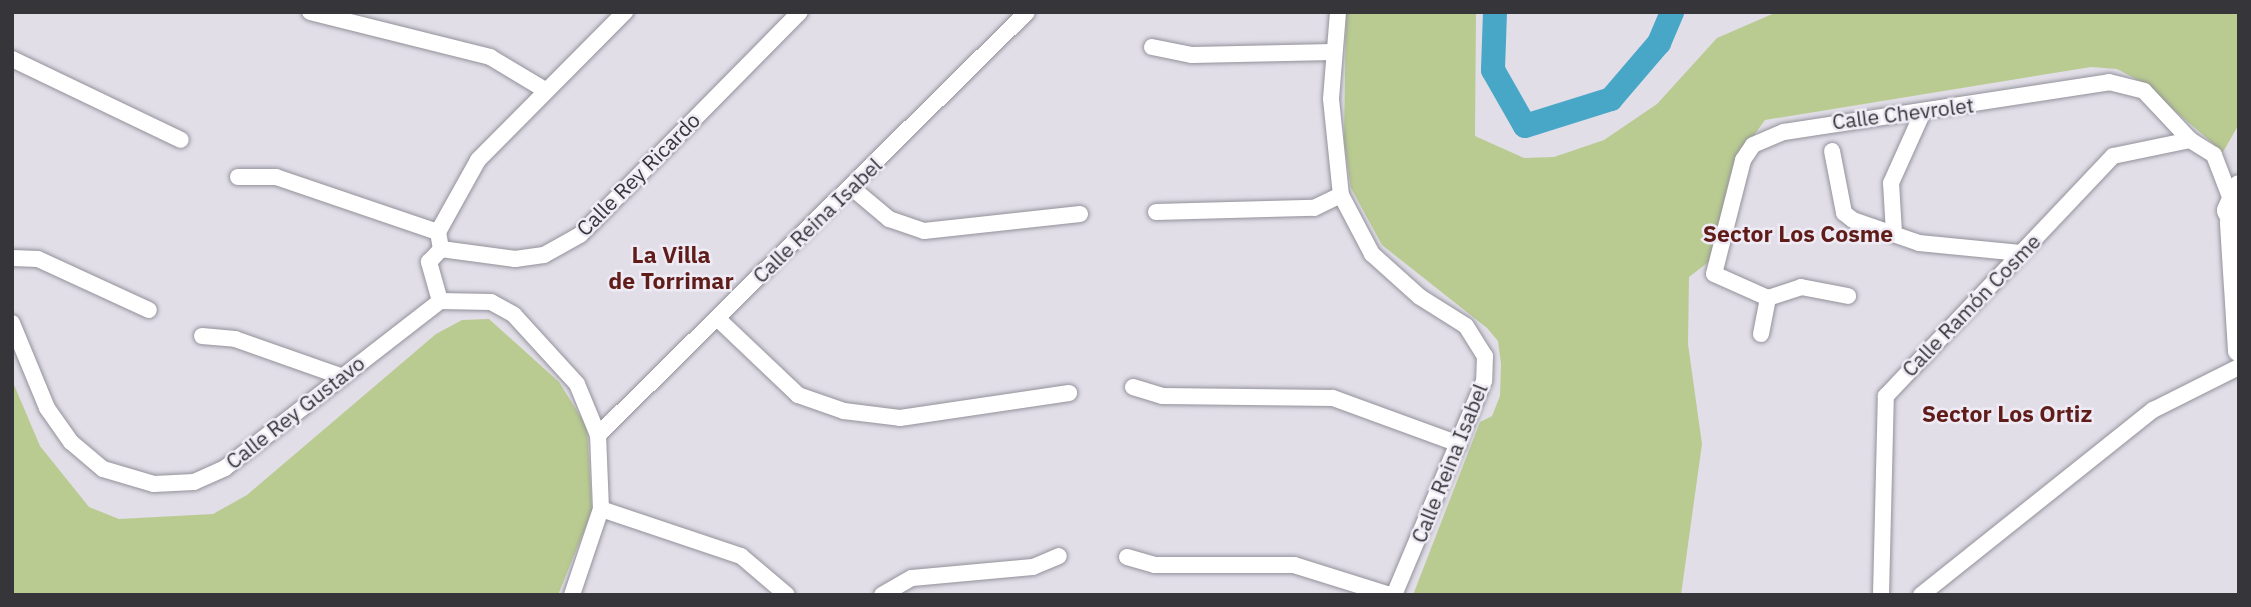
<!DOCTYPE html>
<meta charset="utf-8">
<style>
body{margin:0}
#map{position:relative;width:2251px;height:607px;overflow:hidden;background:#e1dee8;font-family:"IBM Plex Sans",sans-serif}
div>[style]{position:absolute}
.green>*{inset:0;background:#b9cb91}
.river>*{height:24px;margin:-12px;padding:0 12px;transform-origin:12px;border-radius:12px;background:#48a7c7}
.roads{filter:drop-shadow(0 0 2px #93919a) drop-shadow(0 0 2px #93919a)}
.minor>*{height:16px;margin:-8px;padding:0 8px;transform-origin:8px;border-radius:8px;background:#fff}
.secondary>*{height:23px;margin:-11.5px;padding:0 11.5px;transform-origin:11.5px;border-radius:11.5px;background:#fff}
span{translate:-50% -50%;white-space:nowrap;text-align:center;line-height:1.15;-webkit-text-stroke:5px #eeebf5;paint-order:stroke}
.street-label{font-size:21px;color:#363539}
.neighbourhood-label{font-size:23px;color:#601c19;font-weight:700}
.frame{position:absolute;inset:0;border:14px solid #363539;pointer-events:none}
</style>
<div id="map">
<div class="green">
<i style="clip-path:polygon(1346px 12px,1476px 12px,1475px 136px,1524px 158px,1554px 157px,1604px 140px,1657px 104px,1717px 38px,1777px 12px,2239px 12px,2239px 124px,2223px 152px,2140px 81px,2117px 69px,2091px 67px,1765px 120px,1744px 149px,1715px 257px,1689px 277px,1688px 344px,1702px 444px,1681px 595px,1413px 595px,1480px 422px,1492px 416px,1500px 396px,1501px 364px,1498px 341px,1487px 328px,1382px 245px,1351px 188px,1344px 140px)"></i>
<i style="clip-path:polygon(489px 319px,559px 382px,587px 427px,592px 511px,558px 595px,12px 595px,12px 380px,40px 446px,89px 507px,119px 519px,213px 514px,247px 495px,436px 334px,462px 320px)"></i>
</div>
<div class="river">
<i style="left:1495px;top:12px;width:58px;rotate:92deg"></i>
<i style="left:1493px;top:70px;width:64px;rotate:60.3deg"></i>
<i style="left:1525px;top:126px;width:90px;rotate:-17.4deg"></i>
<i style="left:1611px;top:99px;width:74px;rotate:-49.4deg"></i>
<i style="left:1659px;top:43px;width:34px;rotate:-67deg"></i>
</div>
<div class="roads">
<div class="minor">
<i style="left:310px;top:12px;width:186px;rotate:14deg"></i>
<i style="left:490px;top:57px;width:64px;rotate:31deg"></i>
<i style="left:1338px;top:12px;width:87px;rotate:94.6deg"></i>
<i style="left:1331px;top:99px;width:97px;rotate:84.1deg"></i>
<i style="left:1341px;top:195px;width:67px;rotate:62.3deg"></i>
<i style="left:1372px;top:254px;width:64px;rotate:41.9deg"></i>
<i style="left:1420px;top:297px;width:54px;rotate:32.2deg"></i>
<i style="left:1466px;top:326px;width:36px;rotate:58deg"></i>
<i style="left:1485px;top:356px;width:25px;rotate:92deg"></i>
<i style="left:1484px;top:381px;width:232px;rotate:112.8deg"></i>
<i style="left:1152px;top:47px;width:41px;rotate:11.3deg"></i>
<i style="left:1192px;top:55px;width:141px;rotate:-1.2deg"></i>
<i style="left:12px;top:59px;width:187px;rotate:25.6deg"></i>
<i style="left:1832px;top:151px;width:63px;rotate:79deg"></i>
<i style="left:1844px;top:213px;width:11px;rotate:38deg"></i>
<i style="left:1853px;top:220px;width:70px;rotate:19.2deg"></i>
<i style="left:1919px;top:243px;width:102px;rotate:5.6deg"></i>
<i style="left:238px;top:177px;width:38px"></i>
<i style="left:276px;top:177px;width:171px;rotate:18.8deg"></i>
<i style="left:851px;top:187px;width:50px;rotate:40.1deg"></i>
<i style="left:889px;top:219px;width:37px;rotate:19deg"></i>
<i style="left:924px;top:231px;width:157px;rotate:-6.2deg"></i>
<i style="left:1156px;top:212px;width:158px;rotate:-1.5deg"></i>
<i style="left:1314px;top:208px;width:30px;rotate:-26deg"></i>
<i style="left:1894px;top:233px;width:50px;rotate:-93.4deg"></i>
<i style="left:1891px;top:183px;width:76px;rotate:-65.8deg"></i>
<i style="left:441px;top:249px;width:75px;rotate:7.7deg"></i>
<i style="left:515px;top:259px;width:29px;rotate:-8deg"></i>
<i style="left:544px;top:255px;width:41px;rotate:-29.1deg"></i>
<i style="left:580px;top:235px;width:313px;rotate:-45.4deg"></i>
<i style="left:12px;top:258px;width:26px;rotate:2deg"></i>
<i style="left:38px;top:259px;width:122px;rotate:24.7deg"></i>
<i style="left:1768px;top:298px;width:35px;rotate:-18deg"></i>
<i style="left:1801px;top:287px;width:48px;rotate:10.8deg"></i>
<i style="left:440px;top:301px;width:41px;rotate:-105.8deg"></i>
<i style="left:429px;top:262px;width:18px;rotate:-47deg"></i>
<i style="left:441px;top:249px;width:17px;rotate:-100deg"></i>
<i style="left:438px;top:232px;width:82px;rotate:-60.9deg"></i>
<i style="left:478px;top:160px;width:209px;rotate:-45.2deg"></i>
<i style="left:717px;top:318px;width:112px;rotate:43.5deg"></i>
<i style="left:798px;top:395px;width:49px;rotate:19.2deg"></i>
<i style="left:844px;top:411px;width:56px;rotate:7.1deg"></i>
<i style="left:900px;top:418px;width:171px;rotate:-8.4deg"></i>
<i style="left:12px;top:323px;width:92px;rotate:67.6deg"></i>
<i style="left:47px;top:408px;width:42px;rotate:54.8deg"></i>
<i style="left:71px;top:442px;width:42px;rotate:40.2deg"></i>
<i style="left:103px;top:469px;width:53px;rotate:16.4deg"></i>
<i style="left:154px;top:484px;width:40px;rotate:-2.9deg"></i>
<i style="left:194px;top:482px;width:34px;rotate:-24deg"></i>
<i style="left:225px;top:468px;width:272px;rotate:-37.8deg"></i>
<i style="left:440px;top:301px;width:51px;rotate:1.1deg"></i>
<i style="left:491px;top:302px;width:26px;rotate:29deg"></i>
<i style="left:514px;top:315px;width:93px;rotate:47.6deg"></i>
<i style="left:577px;top:384px;width:55px;rotate:67.6deg"></i>
<i style="left:1761px;top:334px;width:37px;rotate:-79deg"></i>
<i style="left:1768px;top:298px;width:59px;rotate:-156deg"></i>
<i style="left:1714px;top:274px;width:118px;rotate:-75.7deg"></i>
<i style="left:1743px;top:160px;width:18px;rotate:-56deg"></i>
<i style="left:1753px;top:145px;width:34px;rotate:-23deg"></i>
<i style="left:1784px;top:132px;width:329px;rotate:-8.7deg"></i>
<i style="left:2109px;top:82px;width:36px;rotate:14deg"></i>
<i style="left:2144px;top:91px;width:67px;rotate:46.8deg"></i>
<i style="left:2190px;top:140px;width:28px;rotate:32deg"></i>
<i style="left:2214px;top:155px;width:45px;rotate:69.1deg"></i>
<i style="left:202px;top:336px;width:33px;rotate:5deg"></i>
<i style="left:235px;top:339px;width:111px;rotate:19.4deg"></i>
<i style="left:1133px;top:387px;width:30px;rotate:17deg"></i>
<i style="left:1162px;top:396px;width:171px;rotate:0.7deg"></i>
<i style="left:1333px;top:398px;width:134px;rotate:20.1deg"></i>
<i style="left:601px;top:509px;width:148px;rotate:18.6deg"></i>
<i style="left:741px;top:556px;width:60px;rotate:40.3deg"></i>
<i style="left:1127px;top:557px;width:29px;rotate:16deg"></i>
<i style="left:1155px;top:565px;width:139px"></i>
<i style="left:1294px;top:565px;width:101px;rotate:17.4deg"></i>
<i style="left:572px;top:595px;width:91px;rotate:-71.4deg"></i>
<i style="left:601px;top:509px;width:74px;rotate:-92.3deg"></i>
<i style="left:598px;top:435px;width:602px;rotate:-44.6deg"></i>
<i style="left:882px;top:595px;width:34px;rotate:-30deg"></i>
<i style="left:912px;top:578px;width:121px;rotate:-5.2deg"></i>
<i style="left:1033px;top:567px;width:28px;rotate:-23deg"></i>
<i style="left:1881px;top:595px;width:199px;rotate:-88.6deg"></i>
<i style="left:1886px;top:396px;width:330px;rotate:-46.6deg"></i>
<i style="left:2113px;top:156px;width:79px;rotate:-11.7deg"></i>
<i style="left:1921px;top:595px;width:297px;rotate:-38.6deg"></i>
<i style="left:2153px;top:410px;width:96px;rotate:-26.6deg"></i>
</div>
<div class="secondary">
<i style="left:2239px;top:186px;width:26px;rotate:115deg"></i>
<i style="left:2228px;top:210px;width:25px;rotate:64deg"></i>
<i style="left:2231px;top:223px;width:127px;rotate:86.4deg"></i>
</div>
</div>
<div class="street-label">
<span style="left:1903px;top:113px;rotate:-7deg">Calle Chevrolet</span>
<span style="left:638px;top:174px;rotate:-45deg">Calle Rey Ricardo</span>
<span style="left:817px;top:220px;rotate:-44deg">Calle Reina Isabel</span>
<span style="left:1971px;top:305px;rotate:-46deg">Calle Ramón Cosme</span>
<span style="left:295px;top:412px;rotate:-38deg">Calle Rey Gustavo</span>
<span style="left:1449px;top:463px;rotate:-68deg">Calle Reina Isabel</span>
</div>
<div class="neighbourhood-label">
<span style="left:1798px;top:233px">Sector Los Cosme</span>
<span style="left:671px;top:267px">La Villa<br>de Torrimar</span>
<span style="left:2007px;top:413px">Sector Los Ortiz</span>
</div>
<div class="frame"></div>
</div>
